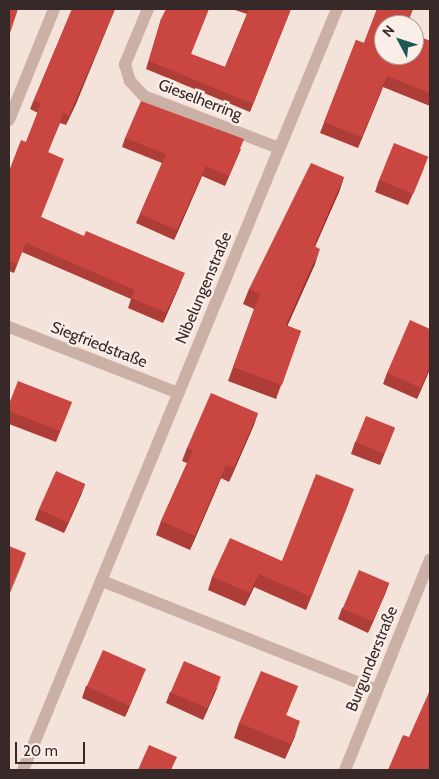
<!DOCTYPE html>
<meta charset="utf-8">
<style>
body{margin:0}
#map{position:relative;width:439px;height:779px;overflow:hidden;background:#f3e3db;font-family:Cabin,sans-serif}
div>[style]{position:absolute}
.minor>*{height:12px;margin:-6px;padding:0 6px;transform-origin:6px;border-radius:6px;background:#cbb0a6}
.wall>*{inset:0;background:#ae3d38}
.shaded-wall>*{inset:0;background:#8d322e}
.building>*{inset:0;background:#ca4741;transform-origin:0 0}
span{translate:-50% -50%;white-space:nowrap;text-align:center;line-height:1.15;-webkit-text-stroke:5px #faeee8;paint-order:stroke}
.street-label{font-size:16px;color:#372928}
.frame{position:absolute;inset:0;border:10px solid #372928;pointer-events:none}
.north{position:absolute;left:374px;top:15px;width:50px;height:50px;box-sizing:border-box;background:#faeee8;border:1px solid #ac9f9b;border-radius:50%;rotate:310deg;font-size:14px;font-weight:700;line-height:20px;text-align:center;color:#372928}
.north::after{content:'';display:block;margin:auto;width:18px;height:22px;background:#1b5a52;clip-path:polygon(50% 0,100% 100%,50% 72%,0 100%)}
.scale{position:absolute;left:15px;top:742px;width:70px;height:22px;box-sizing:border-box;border:2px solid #372928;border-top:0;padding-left:6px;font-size:15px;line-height:18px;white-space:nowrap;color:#372928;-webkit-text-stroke:4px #faeee8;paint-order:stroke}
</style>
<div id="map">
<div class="minor">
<i style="left:148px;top:9px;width:60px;rotate:112.7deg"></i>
<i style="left:125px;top:64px;width:18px;rotate:74deg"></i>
<i style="left:130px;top:81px;width:21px;rotate:47deg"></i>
<i style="left:144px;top:96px;width:145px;rotate:21.1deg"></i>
<i style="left:9px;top:120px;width:120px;rotate:-67.9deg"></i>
<i style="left:9px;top:327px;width:181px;rotate:21.3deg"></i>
<i style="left:102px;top:581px;width:296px;rotate:21.6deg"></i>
<i style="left:23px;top:770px;width:823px;rotate:-67.58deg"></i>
<i style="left:345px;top:770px;width:227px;rotate:-68deg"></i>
</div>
<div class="wall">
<i style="clip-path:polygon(72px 9px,115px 9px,66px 125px,60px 123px,48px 152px,41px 217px,181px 282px,163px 323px,128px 308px,131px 299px,22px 252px,14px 273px,9px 271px,9px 171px,26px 142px,38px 113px,30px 109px)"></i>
<i style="clip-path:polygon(232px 9px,291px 9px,250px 112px,146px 69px,161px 19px,191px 54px,225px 67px,247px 14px)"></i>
<i style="clip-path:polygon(377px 9px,413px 9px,407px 25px,384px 25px,430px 41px,430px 106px,383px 87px,358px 148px,320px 133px,356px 40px,364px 43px)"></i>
<i style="clip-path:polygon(125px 138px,241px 149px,225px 186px,202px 176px,174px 240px,136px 223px,162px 163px,122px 147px)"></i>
<i style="clip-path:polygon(424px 168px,408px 205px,375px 192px,379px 180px)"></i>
<i style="clip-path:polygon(344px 177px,339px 192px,315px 247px,315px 264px,287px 326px,301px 331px,276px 399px,228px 381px,254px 309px,243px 304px,249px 289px)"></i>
<i style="clip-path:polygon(430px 329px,430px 369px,417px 399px,383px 384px,387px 373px)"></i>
<i style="clip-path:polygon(72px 402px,56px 442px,9px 424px,9px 404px)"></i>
<i style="clip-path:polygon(258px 413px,253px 427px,229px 482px,221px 478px,190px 550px,156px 535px,161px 521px,187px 463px,182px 461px,187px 448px)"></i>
<i style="clip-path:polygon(395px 428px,380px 465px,351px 454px,355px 442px)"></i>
<i style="clip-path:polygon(85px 484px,81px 495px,64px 533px,35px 520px,39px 509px)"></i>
<i style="clip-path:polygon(349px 502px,306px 610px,254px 587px,245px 606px,208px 590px,212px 577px,282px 561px)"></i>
<i style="clip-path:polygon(389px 583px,385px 594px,368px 633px,338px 619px,342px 608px)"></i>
<i style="clip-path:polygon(141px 680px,125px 717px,82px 698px,86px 686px)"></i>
<i style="clip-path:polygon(298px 686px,286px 715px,295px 736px,285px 759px,234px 738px,239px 723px)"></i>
<i style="clip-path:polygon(217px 688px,203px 720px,166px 703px,170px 692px)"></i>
</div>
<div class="shaded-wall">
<i style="clip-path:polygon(115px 9px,76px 104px,66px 125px,69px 116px)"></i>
<i style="clip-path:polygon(387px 76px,383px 87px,358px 148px,362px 137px)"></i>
<i style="clip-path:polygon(206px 166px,202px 176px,174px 240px,177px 230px)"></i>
<i style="clip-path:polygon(344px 177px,339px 192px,308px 261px,314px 246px)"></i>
<i style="clip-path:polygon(320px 249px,315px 264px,281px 340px,286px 325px)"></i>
<i style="clip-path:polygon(185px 273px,181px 282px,163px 323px,166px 313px)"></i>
<i style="clip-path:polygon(430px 367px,430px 369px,417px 399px,421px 388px)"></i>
<i style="clip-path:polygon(258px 413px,253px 427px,229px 482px,234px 468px)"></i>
<i style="clip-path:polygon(226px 465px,221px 478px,190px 550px,195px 536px)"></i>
<i style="clip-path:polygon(85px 484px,81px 495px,64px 533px,68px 522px)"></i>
<i style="clip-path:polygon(354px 489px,349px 502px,306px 610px,311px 597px)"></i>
<i style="clip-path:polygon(26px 553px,22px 564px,9px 595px,9px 593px)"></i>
<i style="clip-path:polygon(259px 574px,254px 587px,245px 606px,250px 593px)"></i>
<i style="clip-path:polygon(389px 583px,385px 594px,368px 633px,372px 622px)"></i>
<i style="clip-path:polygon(146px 669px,141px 680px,125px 717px,129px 705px)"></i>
<i style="clip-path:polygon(221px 677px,217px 688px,203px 720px,207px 709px)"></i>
<i style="clip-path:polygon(300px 721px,295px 736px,285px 759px,291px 744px)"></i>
</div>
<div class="building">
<i style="clip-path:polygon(9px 9px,18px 9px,9px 36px)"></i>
<i style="clip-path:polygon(72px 9px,115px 9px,69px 116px,63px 113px,48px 152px,64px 159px,41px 217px,84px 236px,86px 231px,185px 273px,166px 313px,132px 298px,135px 290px,26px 243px,17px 264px,9px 261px,9px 171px,21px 140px,26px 142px,41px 103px,34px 100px)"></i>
<i style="clip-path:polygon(166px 9px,209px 9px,191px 54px,225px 67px,249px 9px,291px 9px,253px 104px,149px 61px,161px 19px)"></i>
<i style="clip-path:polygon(377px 9px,413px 9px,406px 25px,384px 25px,384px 55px,414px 55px,414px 34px,430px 41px,430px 93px,387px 76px,362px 137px,324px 122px,356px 40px,364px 43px)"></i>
<i style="clip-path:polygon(141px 101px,244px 139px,229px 176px,206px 166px,177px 230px,140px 214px,166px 154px,125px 138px)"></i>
<i style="left:394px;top:143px;width:37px;height:40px;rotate:22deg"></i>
<i style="clip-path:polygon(311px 163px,344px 177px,314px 246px,320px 249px,286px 325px,301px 331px,282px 385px,233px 367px,260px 294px,249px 289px)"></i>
<i style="clip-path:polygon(410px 320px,430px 329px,430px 367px,421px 388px,387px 373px)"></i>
<i style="clip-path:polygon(18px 381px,72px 402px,60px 431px,9px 411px,9px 404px)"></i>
<i style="clip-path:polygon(211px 393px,258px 413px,234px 468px,226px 465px,195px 536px,161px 521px,193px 450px,187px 448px)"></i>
<i style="left:366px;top:416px;width:31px;height:28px;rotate:22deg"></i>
<i style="left:56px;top:471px;width:32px;height:42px;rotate:24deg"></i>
<i style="clip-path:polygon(316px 474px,354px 489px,311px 597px,259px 574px,250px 593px,212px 577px,230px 538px,282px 561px)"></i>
<i style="clip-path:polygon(9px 546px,26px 553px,9px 593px)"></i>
<i style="left:359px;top:570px;width:33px;height:42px;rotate:23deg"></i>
<i style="left:103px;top:650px;width:47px;height:40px;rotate:24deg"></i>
<i style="left:184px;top:661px;width:40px;height:34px;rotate:23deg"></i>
<i style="clip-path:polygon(261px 671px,298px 686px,286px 715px,300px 721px,291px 744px,239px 723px)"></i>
<i style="clip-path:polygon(430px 690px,430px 770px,388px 770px,403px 735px,409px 737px)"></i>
<i style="clip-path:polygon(149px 745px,177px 757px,171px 770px,138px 770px)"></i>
</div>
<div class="street-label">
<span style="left:200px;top:100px;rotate:21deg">Gieselherring</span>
<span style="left:204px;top:288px;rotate:-67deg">Nibelungenstraße</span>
<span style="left:99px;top:345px;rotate:21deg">Siegfriedstraße</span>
<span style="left:372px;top:659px;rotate:-68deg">Burgunderstraße</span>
</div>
<div class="frame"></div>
<div class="north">N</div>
<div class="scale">20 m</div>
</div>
